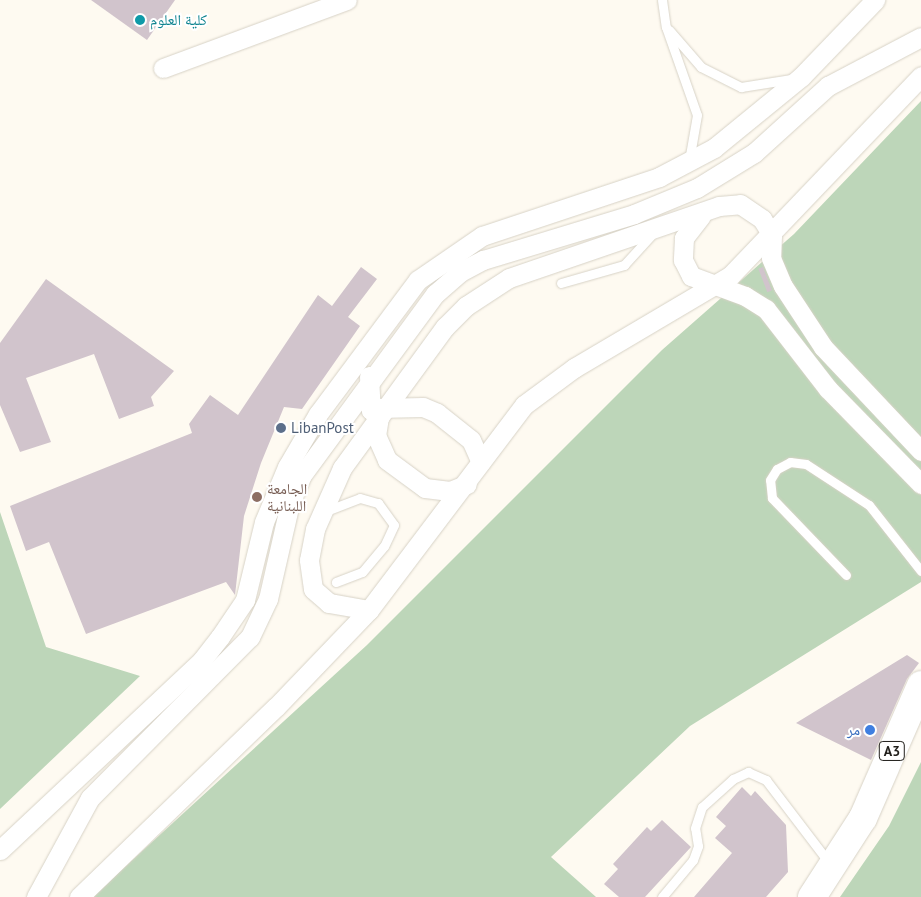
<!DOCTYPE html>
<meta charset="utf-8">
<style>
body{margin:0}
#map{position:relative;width:921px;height:897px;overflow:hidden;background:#fefaf1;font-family:"PT Sans","Noto Naskh Arabic",sans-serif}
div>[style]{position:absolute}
.green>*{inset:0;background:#bdd6b9}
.building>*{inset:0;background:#d1c4cc;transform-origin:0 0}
.roads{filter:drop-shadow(0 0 1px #d7d2c6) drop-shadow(0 0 1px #d7d2c6)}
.lane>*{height:9px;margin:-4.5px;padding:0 4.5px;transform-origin:4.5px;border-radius:4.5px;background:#fff}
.street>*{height:19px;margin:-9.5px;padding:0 9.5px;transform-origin:9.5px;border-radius:9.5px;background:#fff}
.highway>*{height:28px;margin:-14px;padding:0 14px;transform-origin:14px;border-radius:14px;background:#fff}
.dots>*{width:14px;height:14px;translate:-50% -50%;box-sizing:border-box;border:2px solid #fff;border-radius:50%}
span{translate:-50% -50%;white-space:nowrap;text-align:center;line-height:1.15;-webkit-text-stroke:4px #fff;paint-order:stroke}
.shield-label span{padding:1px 4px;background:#fff;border:1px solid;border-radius:4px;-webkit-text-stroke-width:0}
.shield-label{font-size:14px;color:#201e1a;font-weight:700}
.culture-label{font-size:15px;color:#0d838f}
.left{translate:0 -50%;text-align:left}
.service-label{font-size:15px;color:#4e5e75}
.education-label{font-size:15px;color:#785e54}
.shop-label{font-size:15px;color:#366cbe}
.right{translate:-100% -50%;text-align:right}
</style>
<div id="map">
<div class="green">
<i style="clip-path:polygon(921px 101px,921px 582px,690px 726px,551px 857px,596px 897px,92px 897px,367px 645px,662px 350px,794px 234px)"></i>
<i style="clip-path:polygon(0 512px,46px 647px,140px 676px,0 809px)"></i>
<i style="clip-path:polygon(921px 762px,921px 897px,840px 897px,889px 826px)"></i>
</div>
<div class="building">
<i style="clip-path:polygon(91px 0,175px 0,147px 40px)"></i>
<i style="clip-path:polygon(361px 267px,377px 279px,348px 317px,360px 326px,302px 409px,284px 407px,261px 463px,244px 516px,235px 595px,226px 582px,86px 634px,49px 542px,26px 551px,10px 506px,192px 433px,189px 424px,210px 395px,238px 415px,318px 295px,332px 306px)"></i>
<i style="left:763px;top:267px;width:25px;height:5px;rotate:69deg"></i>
<i style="clip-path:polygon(46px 279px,174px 371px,151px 397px,154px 406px,119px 419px,94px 354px,26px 378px,51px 442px,20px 452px,0 405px,0 343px)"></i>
<i style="clip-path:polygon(907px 655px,919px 663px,907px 679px,871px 760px,796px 723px)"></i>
<i style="clip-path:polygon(742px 787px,751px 796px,755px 791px,786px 825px,788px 872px,766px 897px,694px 897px,732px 853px,715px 838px,726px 826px,716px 817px)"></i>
<i style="clip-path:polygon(662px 820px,691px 847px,645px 897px,619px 897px,604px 884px,618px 869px,613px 864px,647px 827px,651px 831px)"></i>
</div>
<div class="roads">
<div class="lane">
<i style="left:662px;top:0;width:27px;rotate:82deg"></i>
<i style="left:666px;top:27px;width:93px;rotate:70.6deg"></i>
<i style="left:697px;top:115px;width:47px;rotate:99.9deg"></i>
<i style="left:669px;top:30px;width:49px;rotate:49.1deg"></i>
<i style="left:701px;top:67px;width:45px;rotate:26.6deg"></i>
<i style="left:741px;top:87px;width:51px;rotate:-9.1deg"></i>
<i style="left:561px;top:283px;width:66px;rotate:-15.9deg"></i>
<i style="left:624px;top:265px;width:46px;rotate:-47.6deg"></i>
<i style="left:326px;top:511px;width:36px;rotate:-21deg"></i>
<i style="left:360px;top:498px;width:19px;rotate:16deg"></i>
<i style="left:378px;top:503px;width:27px;rotate:54deg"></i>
<i style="left:394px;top:525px;width:23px;rotate:115deg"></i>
<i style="left:384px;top:546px;width:34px;rotate:130deg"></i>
<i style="left:362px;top:572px;width:28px;rotate:159deg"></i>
<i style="left:846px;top:575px;width:107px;rotate:-133.9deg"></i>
<i style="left:772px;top:498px;width:18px;rotate:-96deg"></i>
<i style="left:770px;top:480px;width:13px;rotate:-58deg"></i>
<i style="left:777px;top:469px;width:15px;rotate:-28deg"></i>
<i style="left:790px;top:462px;width:16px;rotate:7deg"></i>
<i style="left:806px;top:464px;width:75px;rotate:33.1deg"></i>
<i style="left:869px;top:505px;width:84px;rotate:51.8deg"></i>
<i style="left:662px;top:897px;width:48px;rotate:-50deg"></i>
<i style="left:693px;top:860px;width:15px;rotate:-70deg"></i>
<i style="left:698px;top:846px;width:18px;rotate:-99deg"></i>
<i style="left:695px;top:828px;width:22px;rotate:-72deg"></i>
<i style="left:702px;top:807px;width:42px;rotate:-42.1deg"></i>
<i style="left:733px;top:779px;width:17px;rotate:-25deg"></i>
<i style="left:748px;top:772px;width:20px;rotate:24deg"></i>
<i style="left:766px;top:780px;width:106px;rotate:52.7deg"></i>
</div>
<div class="street">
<i style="left:163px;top:68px;width:196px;rotate:-20.3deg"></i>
<i style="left:701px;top:216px;width:28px;rotate:128deg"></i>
<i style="left:684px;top:238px;width:22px;rotate:93deg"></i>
<i style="left:683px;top:260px;width:18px;rotate:63deg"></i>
<i style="left:691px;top:276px;width:58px;rotate:20.3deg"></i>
<i style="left:745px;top:296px;width:25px;rotate:32deg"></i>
<i style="left:766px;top:309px;width:101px;rotate:52.2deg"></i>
<i style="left:828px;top:389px;width:133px;rotate:45.6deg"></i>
<i style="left:369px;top:376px;width:34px;rotate:87deg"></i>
<i style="left:371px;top:410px;width:11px;rotate:41deg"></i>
<i style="left:379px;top:417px;width:18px;rotate:99deg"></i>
<i style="left:376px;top:435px;width:27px;rotate:66deg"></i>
<i style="left:387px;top:460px;width:47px;rotate:36.4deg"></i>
<i style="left:425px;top:488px;width:25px;rotate:7deg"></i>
<i style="left:450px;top:491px;width:18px;rotate:-22deg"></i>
<i style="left:377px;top:408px;width:46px;rotate:-1.2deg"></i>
<i style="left:423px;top:407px;width:15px;rotate:23deg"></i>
<i style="left:437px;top:413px;width:43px;rotate:38.5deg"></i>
<i style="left:471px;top:440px;width:24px;rotate:66deg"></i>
<i style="left:369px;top:610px;width:41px;rotate:-170.1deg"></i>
<i style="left:329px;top:603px;width:21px;rotate:-139deg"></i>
<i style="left:313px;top:589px;width:29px;rotate:-98deg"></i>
<i style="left:309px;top:560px;width:32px;rotate:-79deg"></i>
<i style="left:315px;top:529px;width:67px;rotate:-66.1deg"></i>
<i style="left:342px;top:468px;width:175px;rotate:-53.9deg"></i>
<i style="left:445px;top:327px;width:30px;rotate:-45deg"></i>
<i style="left:466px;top:306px;width:51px;rotate:-33.1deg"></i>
<i style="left:509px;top:278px;width:222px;rotate:-18.9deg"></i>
<i style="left:719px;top:206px;width:21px;rotate:-5deg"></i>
<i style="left:740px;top:204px;width:27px;rotate:34deg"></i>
<i style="left:762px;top:219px;width:19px;rotate:58deg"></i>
<i style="left:772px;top:235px;width:23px;rotate:92deg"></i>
<i style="left:771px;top:258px;width:30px;rotate:67deg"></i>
<i style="left:783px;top:286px;width:73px;rotate:56.7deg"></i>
<i style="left:823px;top:347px;width:143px;rotate:46.7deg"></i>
<i style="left:0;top:850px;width:277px;rotate:-43.2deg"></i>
<i style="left:202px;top:660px;width:29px;rotate:-52deg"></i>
<i style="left:220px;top:637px;width:45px;rotate:-56deg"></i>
<i style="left:245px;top:600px;width:80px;rotate:-76.3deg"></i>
<i style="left:264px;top:522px;width:60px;rotate:-67.3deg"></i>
<i style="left:287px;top:467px;width:61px;rotate:-59.7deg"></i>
<i style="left:318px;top:414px;width:167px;rotate:-53.3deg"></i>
<i style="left:418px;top:280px;width:78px;rotate:-34.5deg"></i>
<i style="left:482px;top:236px;width:187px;rotate:-18.4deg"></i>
<i style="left:659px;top:177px;width:62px;rotate:-27.8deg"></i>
<i style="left:714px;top:148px;width:112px;rotate:-39.2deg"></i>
<i style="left:801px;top:77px;width:107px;rotate:-46.1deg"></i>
<i style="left:36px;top:897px;width:113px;rotate:-61.4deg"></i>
<i style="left:90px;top:798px;width:227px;rotate:-45.2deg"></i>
<i style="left:250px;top:637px;width:42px;rotate:-64.7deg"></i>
<i style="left:268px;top:599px;width:98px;rotate:-77.1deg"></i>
<i style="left:290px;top:503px;width:30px;rotate:-67deg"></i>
<i style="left:302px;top:475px;width:225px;rotate:-53.7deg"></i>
<i style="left:435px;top:294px;width:33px;rotate:-41deg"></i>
<i style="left:460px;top:272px;width:26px;rotate:-28deg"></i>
<i style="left:483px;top:260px;width:158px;rotate:-16.9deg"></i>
<i style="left:634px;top:214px;width:68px;rotate:-22.4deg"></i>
<i style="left:697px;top:188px;width:67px;rotate:-31.6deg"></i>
<i style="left:754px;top:153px;width:100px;rotate:-42.2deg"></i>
<i style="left:828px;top:86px;width:105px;rotate:-27.8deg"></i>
<i style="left:79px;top:897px;width:274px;rotate:-44deg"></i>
<i style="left:276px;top:707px;width:134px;rotate:-46.2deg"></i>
<i style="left:369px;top:610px;width:257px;rotate:-52.9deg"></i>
<i style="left:524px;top:405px;width:62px;rotate:-36.5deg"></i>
<i style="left:574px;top:368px;width:182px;rotate:-30.6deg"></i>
<i style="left:731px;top:275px;width:275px;rotate:-46.3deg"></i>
</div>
<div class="highway">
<i style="left:812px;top:897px;width:94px;rotate:-57.2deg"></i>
<i style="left:863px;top:818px;width:145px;rotate:-66.4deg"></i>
</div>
</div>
<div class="dots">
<i style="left:140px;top:20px;background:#0f9aa8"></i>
<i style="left:281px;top:428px;background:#5c6f8a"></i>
<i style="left:257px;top:497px;background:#8d6e63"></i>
<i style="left:870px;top:730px;background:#3f7fe0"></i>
</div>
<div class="shield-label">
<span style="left:892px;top:751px">A3</span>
</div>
<div class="culture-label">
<span class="left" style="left:150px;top:20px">كلية العلوم</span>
</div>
<div class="service-label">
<span class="left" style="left:291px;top:428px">LibanPost</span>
</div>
<div class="education-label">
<span class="left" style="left:267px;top:497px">الجامعة<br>اللبنانية</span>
</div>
<div class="shop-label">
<span class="right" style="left:860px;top:730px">مر</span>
</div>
</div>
